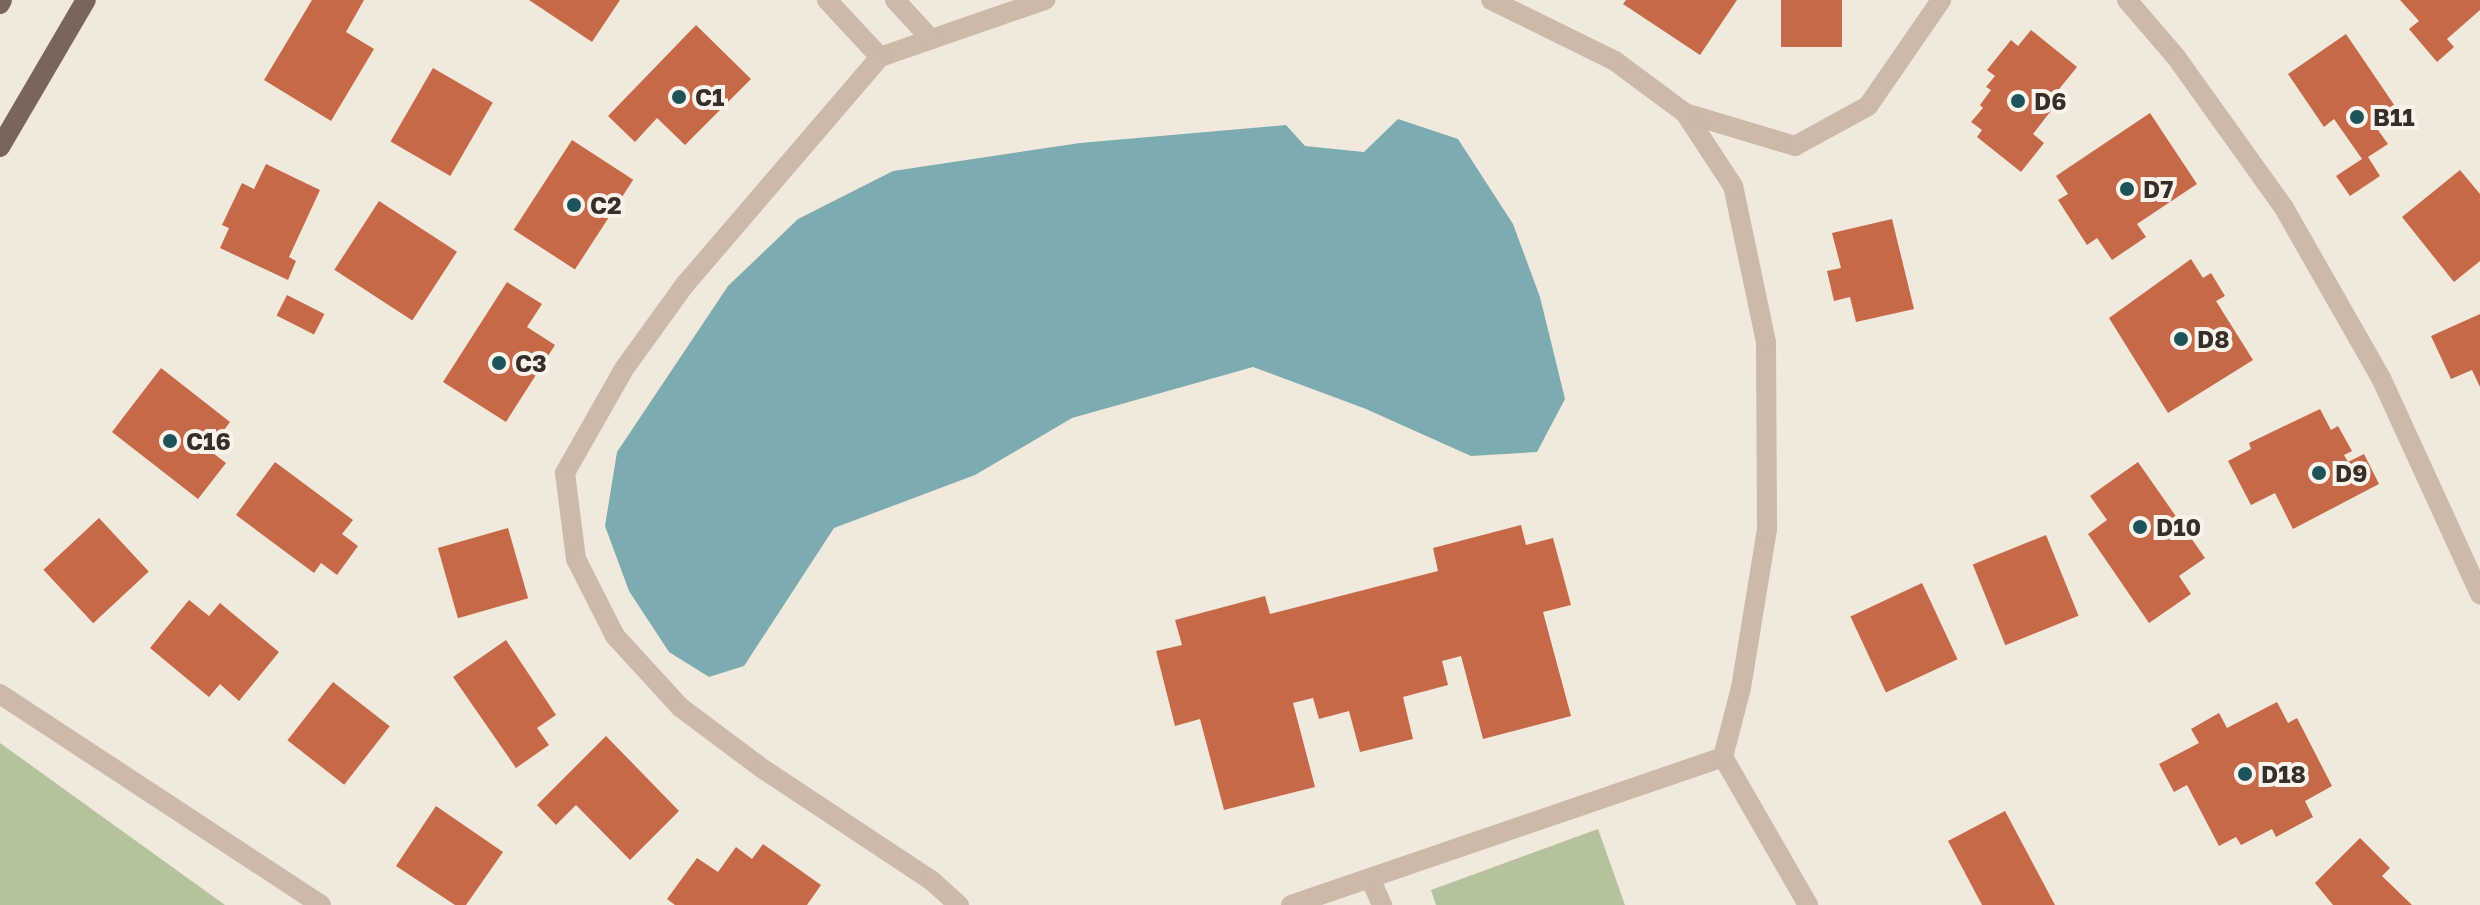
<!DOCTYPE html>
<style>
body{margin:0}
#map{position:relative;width:2480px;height:905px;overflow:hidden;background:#f2e9dd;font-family:"Golos Text",sans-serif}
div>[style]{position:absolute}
.green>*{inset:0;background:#b4c29d}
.water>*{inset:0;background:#7cacaf}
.building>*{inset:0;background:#c66948;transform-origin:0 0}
.lane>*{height:20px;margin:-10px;padding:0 10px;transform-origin:10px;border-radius:10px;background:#cbb9a9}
.primary>*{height:20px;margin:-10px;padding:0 10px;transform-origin:10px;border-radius:10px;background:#79655a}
.dots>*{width:22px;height:22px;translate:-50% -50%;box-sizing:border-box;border:4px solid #faf3ea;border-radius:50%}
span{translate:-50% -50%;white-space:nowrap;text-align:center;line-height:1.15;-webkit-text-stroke:8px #faf3ea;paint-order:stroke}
.poi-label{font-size:24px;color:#382e29;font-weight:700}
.left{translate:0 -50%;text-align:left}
</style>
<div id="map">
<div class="green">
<i style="clip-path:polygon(0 743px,225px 905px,0 905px)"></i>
<i style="clip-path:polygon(1598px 829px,1625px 905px,1436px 905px,1431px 890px)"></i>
</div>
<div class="water">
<i style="clip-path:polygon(1398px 119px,1458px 139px,1513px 224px,1540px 297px,1565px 399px,1537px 452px,1471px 456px,1366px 409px,1253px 367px,1072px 418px,975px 475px,834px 528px,744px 666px,709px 677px,669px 652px,629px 591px,605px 526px,617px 452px,728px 286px,798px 219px,893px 171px,1080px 143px,1286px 125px,1305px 146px,1364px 152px)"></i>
</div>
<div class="building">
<i style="clip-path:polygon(312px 0,364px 0,346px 32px,374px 49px,331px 121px,264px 80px)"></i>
<i style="clip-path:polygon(529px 0,620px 0,592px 42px)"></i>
<i style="clip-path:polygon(1626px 0,1737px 0,1700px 55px,1623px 4px)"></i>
<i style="left:1781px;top:0;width:61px;height:47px"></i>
<i style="clip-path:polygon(2400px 0,2480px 0,2480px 10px,2447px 39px,2454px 47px,2437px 62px,2409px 29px,2419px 21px)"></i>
<i style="clip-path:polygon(696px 25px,751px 79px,685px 145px,657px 118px,635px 142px,608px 116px)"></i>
<i style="clip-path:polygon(2031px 30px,2077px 67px,2051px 99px,2057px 103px,2033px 134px,2044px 143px,2021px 172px,1977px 137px,1982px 130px,1971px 122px,1983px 108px,1980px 105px,1991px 90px,1986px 87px,1995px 76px,1987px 70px,2011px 40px,2018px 46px)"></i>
<i style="clip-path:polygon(2346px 34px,2401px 115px,2378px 130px,2388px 144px,2368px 157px,2380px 176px,2350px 196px,2336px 176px,2362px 159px,2334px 119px,2324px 127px,2288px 74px)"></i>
<i style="left:433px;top:68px;width:69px;height:85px;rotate:30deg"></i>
<i style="clip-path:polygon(2150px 113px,2197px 184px,2137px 224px,2146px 237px,2112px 260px,2097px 238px,2087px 245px,2058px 200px,2068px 194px,2056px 176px)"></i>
<i style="left:572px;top:140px;width:73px;height:107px;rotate:33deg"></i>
<i style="clip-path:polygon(266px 164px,320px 190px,289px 257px,296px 261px,288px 280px,220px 248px,229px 228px,222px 225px,242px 183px,254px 189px)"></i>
<i style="clip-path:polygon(2460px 170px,2480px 194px,2480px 261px,2454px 282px,2402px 217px)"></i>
<i style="left:379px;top:201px;width:93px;height:82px;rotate:33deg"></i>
<i style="clip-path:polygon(1892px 219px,1914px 309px,1856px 322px,1850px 297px,1834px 301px,1827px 271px,1841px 268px,1832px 233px)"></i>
<i style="clip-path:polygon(2191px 259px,2203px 278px,2211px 273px,2225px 296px,2216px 301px,2253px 360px,2168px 413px,2109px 318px)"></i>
<i style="clip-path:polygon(507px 282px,542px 304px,527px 327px,555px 345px,506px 422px,443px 382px)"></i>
<i style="left:287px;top:295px;width:42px;height:23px;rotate:27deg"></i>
<i style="clip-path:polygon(2480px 314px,2480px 387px,2472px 370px,2451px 379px,2431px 336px)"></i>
<i style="clip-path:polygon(161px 368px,230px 422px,209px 450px,226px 463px,198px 499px,112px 432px)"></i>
<i style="clip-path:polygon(2320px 409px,2331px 430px,2338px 426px,2352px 451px,2344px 455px,2348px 462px,2364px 454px,2379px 484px,2293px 529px,2275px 493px,2251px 505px,2228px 461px,2251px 449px,2249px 443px)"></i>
<i style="clip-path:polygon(275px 462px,353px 520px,342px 534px,358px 546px,337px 575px,321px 563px,314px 573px,236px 515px)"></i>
<i style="clip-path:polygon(2138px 462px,2205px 558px,2179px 576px,2191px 594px,2149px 623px,2088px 534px,2107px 520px,2090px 496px)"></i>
<i style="left:99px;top:518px;width:73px;height:76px;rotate:47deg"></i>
<i style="clip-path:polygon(1521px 525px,1526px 545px,1553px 538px,1571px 605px,1543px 612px,1571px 716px,1483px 739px,1461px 656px,1442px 661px,1448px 685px,1403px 697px,1413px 739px,1360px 752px,1349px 711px,1319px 719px,1313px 698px,1293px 703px,1315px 787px,1224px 810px,1200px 719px,1175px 726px,1156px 651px,1182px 645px,1175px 620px,1265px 596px,1270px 614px,1438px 571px,1433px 548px)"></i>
<i style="left:508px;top:528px;width:73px;height:73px;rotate:74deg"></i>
<i style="left:2046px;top:535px;width:87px;height:79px;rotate:68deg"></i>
<i style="left:1922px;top:583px;width:84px;height:79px;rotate:65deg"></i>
<i style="clip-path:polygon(189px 600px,209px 616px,220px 603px,279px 652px,239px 701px,220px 684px,209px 697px,150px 648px)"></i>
<i style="clip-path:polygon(506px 640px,556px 715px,537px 728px,549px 745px,516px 768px,453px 677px)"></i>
<i style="left:333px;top:682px;width:72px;height:74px;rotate:38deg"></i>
<i style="clip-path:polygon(2277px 702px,2288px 723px,2297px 718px,2332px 786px,2305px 801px,2313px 817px,2276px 837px,2272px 829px,2241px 845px,2236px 837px,2219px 846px,2187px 785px,2174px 792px,2159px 764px,2199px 743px,2191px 729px,2219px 713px,2227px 728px)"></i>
<i style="clip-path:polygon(606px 736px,679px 811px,630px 860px,576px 805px,556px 825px,537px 805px)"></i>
<i style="clip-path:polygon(436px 806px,503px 852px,466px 905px,455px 905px,396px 866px)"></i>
<i style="clip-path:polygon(2005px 811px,2055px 905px,1982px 905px,1948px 841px)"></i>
<i style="clip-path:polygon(2360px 838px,2390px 868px,2382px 876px,2412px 905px,2333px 905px,2315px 883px)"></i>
<i style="clip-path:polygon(763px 844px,821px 885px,807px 905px,675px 905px,667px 899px,697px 858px,718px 872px,736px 847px,752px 859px)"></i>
</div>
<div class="lane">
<i style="left:827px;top:0;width:78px;rotate:47.1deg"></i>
<i style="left:880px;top:57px;width:175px;rotate:-19.1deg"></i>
<i style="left:895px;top:0;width:53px;rotate:47.3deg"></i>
<i style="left:2127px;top:0;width:75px;rotate:49.3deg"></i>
<i style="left:2176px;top:57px;width:186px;rotate:54.4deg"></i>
<i style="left:2284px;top:208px;width:196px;rotate:60.3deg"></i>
<i style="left:2381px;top:378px;width:238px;rotate:65.4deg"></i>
<i style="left:880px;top:57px;width:298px;rotate:130.6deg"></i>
<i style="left:686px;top:283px;width:106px;rotate:125.8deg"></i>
<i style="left:624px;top:369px;width:120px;rotate:119.6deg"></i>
<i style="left:565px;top:473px;width:87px;rotate:82.7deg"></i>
<i style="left:576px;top:559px;width:86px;rotate:63.1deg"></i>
<i style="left:615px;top:636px;width:96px;rotate:47.5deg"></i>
<i style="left:680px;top:707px;width:104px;rotate:36.8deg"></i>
<i style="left:763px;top:769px;width:201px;rotate:33.5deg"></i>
<i style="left:931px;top:880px;width:38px;rotate:42deg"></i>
<i style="left:1685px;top:113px;width:115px;rotate:16.7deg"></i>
<i style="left:1795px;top:146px;width:83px;rotate:-28.7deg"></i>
<i style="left:1868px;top:106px;width:129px;rotate:-55.4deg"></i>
<i style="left:0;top:694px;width:384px;rotate:33.3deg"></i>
<i style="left:1723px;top:757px;width:171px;rotate:60.1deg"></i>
<i style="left:1370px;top:878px;width:30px;rotate:66deg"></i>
<i style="left:1291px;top:905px;width:457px;rotate:-18.9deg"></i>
<i style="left:1723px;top:757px;width:71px;rotate:-75.4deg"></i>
<i style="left:1741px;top:688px;width:161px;rotate:-80.7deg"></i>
<i style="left:1767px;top:529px;width:187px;rotate:-90.3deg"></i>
<i style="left:1766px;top:342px;width:159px;rotate:-101.9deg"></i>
<i style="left:1733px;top:186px;width:87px;rotate:-123.3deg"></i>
<i style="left:1685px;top:113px;width:87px;rotate:-143.4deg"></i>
<i style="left:1615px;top:61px;width:138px;rotate:-153.8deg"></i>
</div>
<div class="primary">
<i style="left:0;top:4px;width:4px;rotate:-63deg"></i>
<i style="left:0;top:147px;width:170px;rotate:-59.7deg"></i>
</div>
<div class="dots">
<i style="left:679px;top:97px;background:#1e5459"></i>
<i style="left:2018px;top:101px;background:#1e5459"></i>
<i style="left:2357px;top:117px;background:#1e5459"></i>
<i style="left:2127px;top:189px;background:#1e5459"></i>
<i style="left:574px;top:205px;background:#1e5459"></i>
<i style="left:2181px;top:339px;background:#1e5459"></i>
<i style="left:499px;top:363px;background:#1e5459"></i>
<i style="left:170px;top:441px;background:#1e5459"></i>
<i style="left:2319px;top:473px;background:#1e5459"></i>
<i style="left:2140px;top:527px;background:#1e5459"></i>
<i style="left:2245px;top:774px;background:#1e5459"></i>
</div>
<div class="poi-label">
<span class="left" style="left:695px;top:97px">C1</span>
<span class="left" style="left:2034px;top:101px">D6</span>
<span class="left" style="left:2373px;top:117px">B11</span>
<span class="left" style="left:2143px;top:189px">D7</span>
<span class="left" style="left:590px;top:205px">C2</span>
<span class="left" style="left:2197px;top:339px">D8</span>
<span class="left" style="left:515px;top:363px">C3</span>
<span class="left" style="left:186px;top:441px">C16</span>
<span class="left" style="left:2335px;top:473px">D9</span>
<span class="left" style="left:2156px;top:527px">D10</span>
<span class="left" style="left:2261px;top:774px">D18</span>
</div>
</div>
